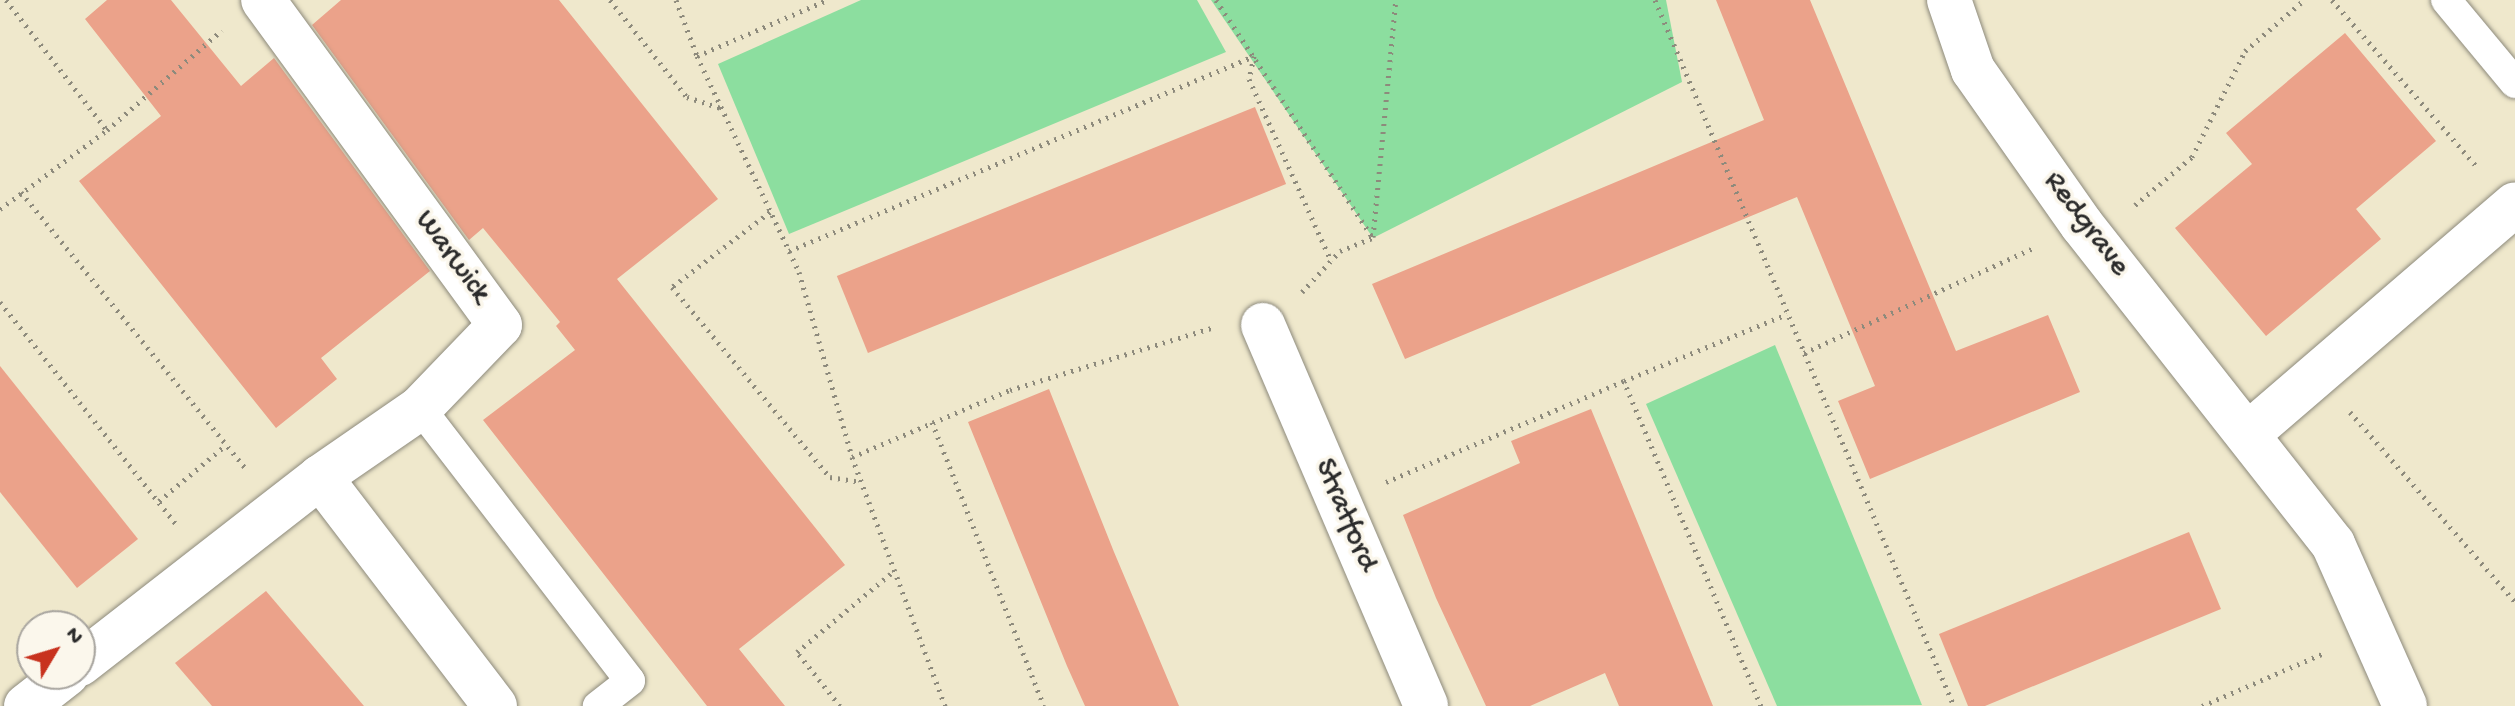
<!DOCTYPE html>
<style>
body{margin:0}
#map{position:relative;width:2515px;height:706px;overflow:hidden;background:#efe8cc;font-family:"Gochi Hand",sans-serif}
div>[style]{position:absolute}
.green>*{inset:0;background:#8cde9f}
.building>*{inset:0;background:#eba28a;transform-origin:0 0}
.path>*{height:5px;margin-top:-2.5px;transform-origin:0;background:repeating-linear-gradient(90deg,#8d8a7c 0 2px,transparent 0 8px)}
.roads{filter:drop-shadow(0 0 2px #8d8a7c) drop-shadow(0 0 2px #8d8a7c)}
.lane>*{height:30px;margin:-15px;padding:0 15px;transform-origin:15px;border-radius:15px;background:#fff}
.street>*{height:44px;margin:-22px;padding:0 22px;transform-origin:22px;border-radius:22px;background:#fff}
span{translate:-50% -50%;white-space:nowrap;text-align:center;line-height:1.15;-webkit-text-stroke:7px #fbf7ec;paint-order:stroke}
.street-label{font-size:30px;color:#2b2b2b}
.north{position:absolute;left:16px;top:610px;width:80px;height:80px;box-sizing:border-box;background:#fbf7ec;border:2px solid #a8a59f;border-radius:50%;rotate:52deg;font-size:22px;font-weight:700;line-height:32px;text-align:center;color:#2b2b2b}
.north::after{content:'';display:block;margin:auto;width:28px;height:36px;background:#c8321e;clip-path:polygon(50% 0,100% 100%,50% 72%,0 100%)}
</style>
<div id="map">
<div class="green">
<i style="clip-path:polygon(861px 0,1197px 0,1226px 52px,789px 234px,718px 64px)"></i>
<i style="clip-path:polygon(1211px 0,1666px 0,1682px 82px,1373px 238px)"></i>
<i style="clip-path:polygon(1775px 345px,1922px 705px,1777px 706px,1646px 404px)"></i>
</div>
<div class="building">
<i style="clip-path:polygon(107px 0,171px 0,241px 86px,274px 58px,430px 271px,321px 358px,337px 379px,276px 428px,79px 181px,161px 116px,85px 19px)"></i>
<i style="clip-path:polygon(341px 0,559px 0,718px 199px,617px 279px,845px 565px,739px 649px,785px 706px,707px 706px,483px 420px,575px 350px,556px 326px,560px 322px,483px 228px,469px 240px,312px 25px)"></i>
<i style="clip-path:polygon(1716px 0,1810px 0,1956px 351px,2048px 315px,2080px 392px,1870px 479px,1838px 401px,1875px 386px,1797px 197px,1405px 359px,1372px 284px,1764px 120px)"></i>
<i style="clip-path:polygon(2345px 33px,2436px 141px,2356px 209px,2381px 239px,2266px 336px,2175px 228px,2252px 164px,2226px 133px)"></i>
<i style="left:1255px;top:107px;width:83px;height:451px;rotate:68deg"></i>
<i style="clip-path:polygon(0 366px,138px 539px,77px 588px,0 492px)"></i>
<i style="clip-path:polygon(1049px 389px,1114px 552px,1179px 706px,1085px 706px,1067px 666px,968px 422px)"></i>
<i style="clip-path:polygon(1591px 409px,1658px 572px,1713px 706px,1619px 706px,1605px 673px,1530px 706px,1486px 706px,1436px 598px,1403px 515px,1520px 463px,1511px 441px)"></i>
<i style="clip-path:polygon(2189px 532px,2221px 609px,1985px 706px,1968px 706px,1939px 634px)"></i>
<i style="clip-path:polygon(266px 591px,364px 706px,212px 706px,175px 663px)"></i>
</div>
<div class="path">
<i style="left:6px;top:0;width:165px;rotate:52.2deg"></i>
<i style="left:610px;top:0;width:124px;rotate:51.6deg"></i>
<i style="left:687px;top:97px;width:35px;rotate:18deg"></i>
<i style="left:676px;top:0;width:60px;rotate:69.4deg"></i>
<i style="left:697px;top:56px;width:239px;rotate:64.7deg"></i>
<i style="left:799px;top:272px;width:192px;rotate:74deg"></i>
<i style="left:852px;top:457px;width:266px;rotate:69.5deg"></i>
<i style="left:1216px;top:0;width:285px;rotate:56.6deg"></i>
<i style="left:1655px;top:0;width:767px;rotate:67.05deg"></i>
<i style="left:2332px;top:0;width:223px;rotate:49deg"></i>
<i style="left:697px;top:56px;width:142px;rotate:-23.3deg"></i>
<i style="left:1254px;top:56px;width:24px;rotate:102deg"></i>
<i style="left:1249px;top:79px;width:200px;rotate:65.7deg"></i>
<i style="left:21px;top:192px;width:355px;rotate:50.9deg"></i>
<i style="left:2135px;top:205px;width:75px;rotate:-40.1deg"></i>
<i style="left:2192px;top:157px;width:119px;rotate:-63.4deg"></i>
<i style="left:2245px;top:51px;width:78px;rotate:-40.8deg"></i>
<i style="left:0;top:209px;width:133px;rotate:-36.4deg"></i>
<i style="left:107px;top:130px;width:152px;rotate:-41deg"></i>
<i style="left:770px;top:212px;width:123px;rotate:142.6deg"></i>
<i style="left:672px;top:287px;width:247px;rotate:50.3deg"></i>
<i style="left:830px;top:477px;width:31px;rotate:9deg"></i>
<i style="left:1373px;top:237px;width:238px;rotate:-84.5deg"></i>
<i style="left:789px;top:251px;width:504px;rotate:-22.75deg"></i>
<i style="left:1302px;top:292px;width:56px;rotate:-47.2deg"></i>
<i style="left:1340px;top:251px;width:35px;rotate:-22deg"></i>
<i style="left:0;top:302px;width:283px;rotate:51.6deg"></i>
<i style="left:1804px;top:353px;width:254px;rotate:-24.6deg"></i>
<i style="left:2350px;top:412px;width:252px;rotate:49deg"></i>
<i style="left:932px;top:422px;width:305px;rotate:68.5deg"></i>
<i style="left:852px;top:457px;width:172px;rotate:-23deg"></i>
<i style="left:1010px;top:390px;width:211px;rotate:-17.1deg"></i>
<i style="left:1386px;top:482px;width:259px;rotate:-23deg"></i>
<i style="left:159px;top:501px;width:87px;rotate:-39.9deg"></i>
<i style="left:840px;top:706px;width:69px;rotate:-128.5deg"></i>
<i style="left:797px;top:652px;width:128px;rotate:-39.9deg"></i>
<i style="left:1761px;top:706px;width:353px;rotate:-112.9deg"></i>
<i style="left:1624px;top:381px;width:176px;rotate:-22.3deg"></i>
<i style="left:2202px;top:706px;width:135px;rotate:-23.5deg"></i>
</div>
<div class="roads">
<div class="lane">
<i style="left:2446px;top:0;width:108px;rotate:50.3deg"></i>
<i style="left:420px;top:408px;width:344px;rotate:52.4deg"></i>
<i style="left:630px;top:681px;width:41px;rotate:142deg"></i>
</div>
<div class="street">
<i style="left:1949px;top:0;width:74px;rotate:71.1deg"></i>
<i style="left:1973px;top:70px;width:189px;rotate:54.9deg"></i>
<i style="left:2082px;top:225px;width:406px;rotate:51.8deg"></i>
<i style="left:2333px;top:544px;width:177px;rotate:66deg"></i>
<i style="left:1263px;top:325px;width:414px;rotate:66.8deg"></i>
<i style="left:2248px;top:434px;width:352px;rotate:-40.7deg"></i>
<i style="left:320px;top:477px;width:288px;rotate:52.6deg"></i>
<i style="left:80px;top:664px;width:304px;rotate:-37.9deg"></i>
<i style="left:320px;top:477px;width:121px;rotate:-34.6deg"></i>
<i style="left:420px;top:408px;width:115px;rotate:-46.1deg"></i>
<i style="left:500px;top:325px;width:402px;rotate:-126.1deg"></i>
<i style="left:26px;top:706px;width:52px;rotate:-38deg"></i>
</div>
</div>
<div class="street-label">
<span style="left:2085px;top:225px;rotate:53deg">Redgrave</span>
<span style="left:451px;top:258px;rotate:54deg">Warwick</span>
<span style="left:1344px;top:516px;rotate:67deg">Stratford</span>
</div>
<div class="north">N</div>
</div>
